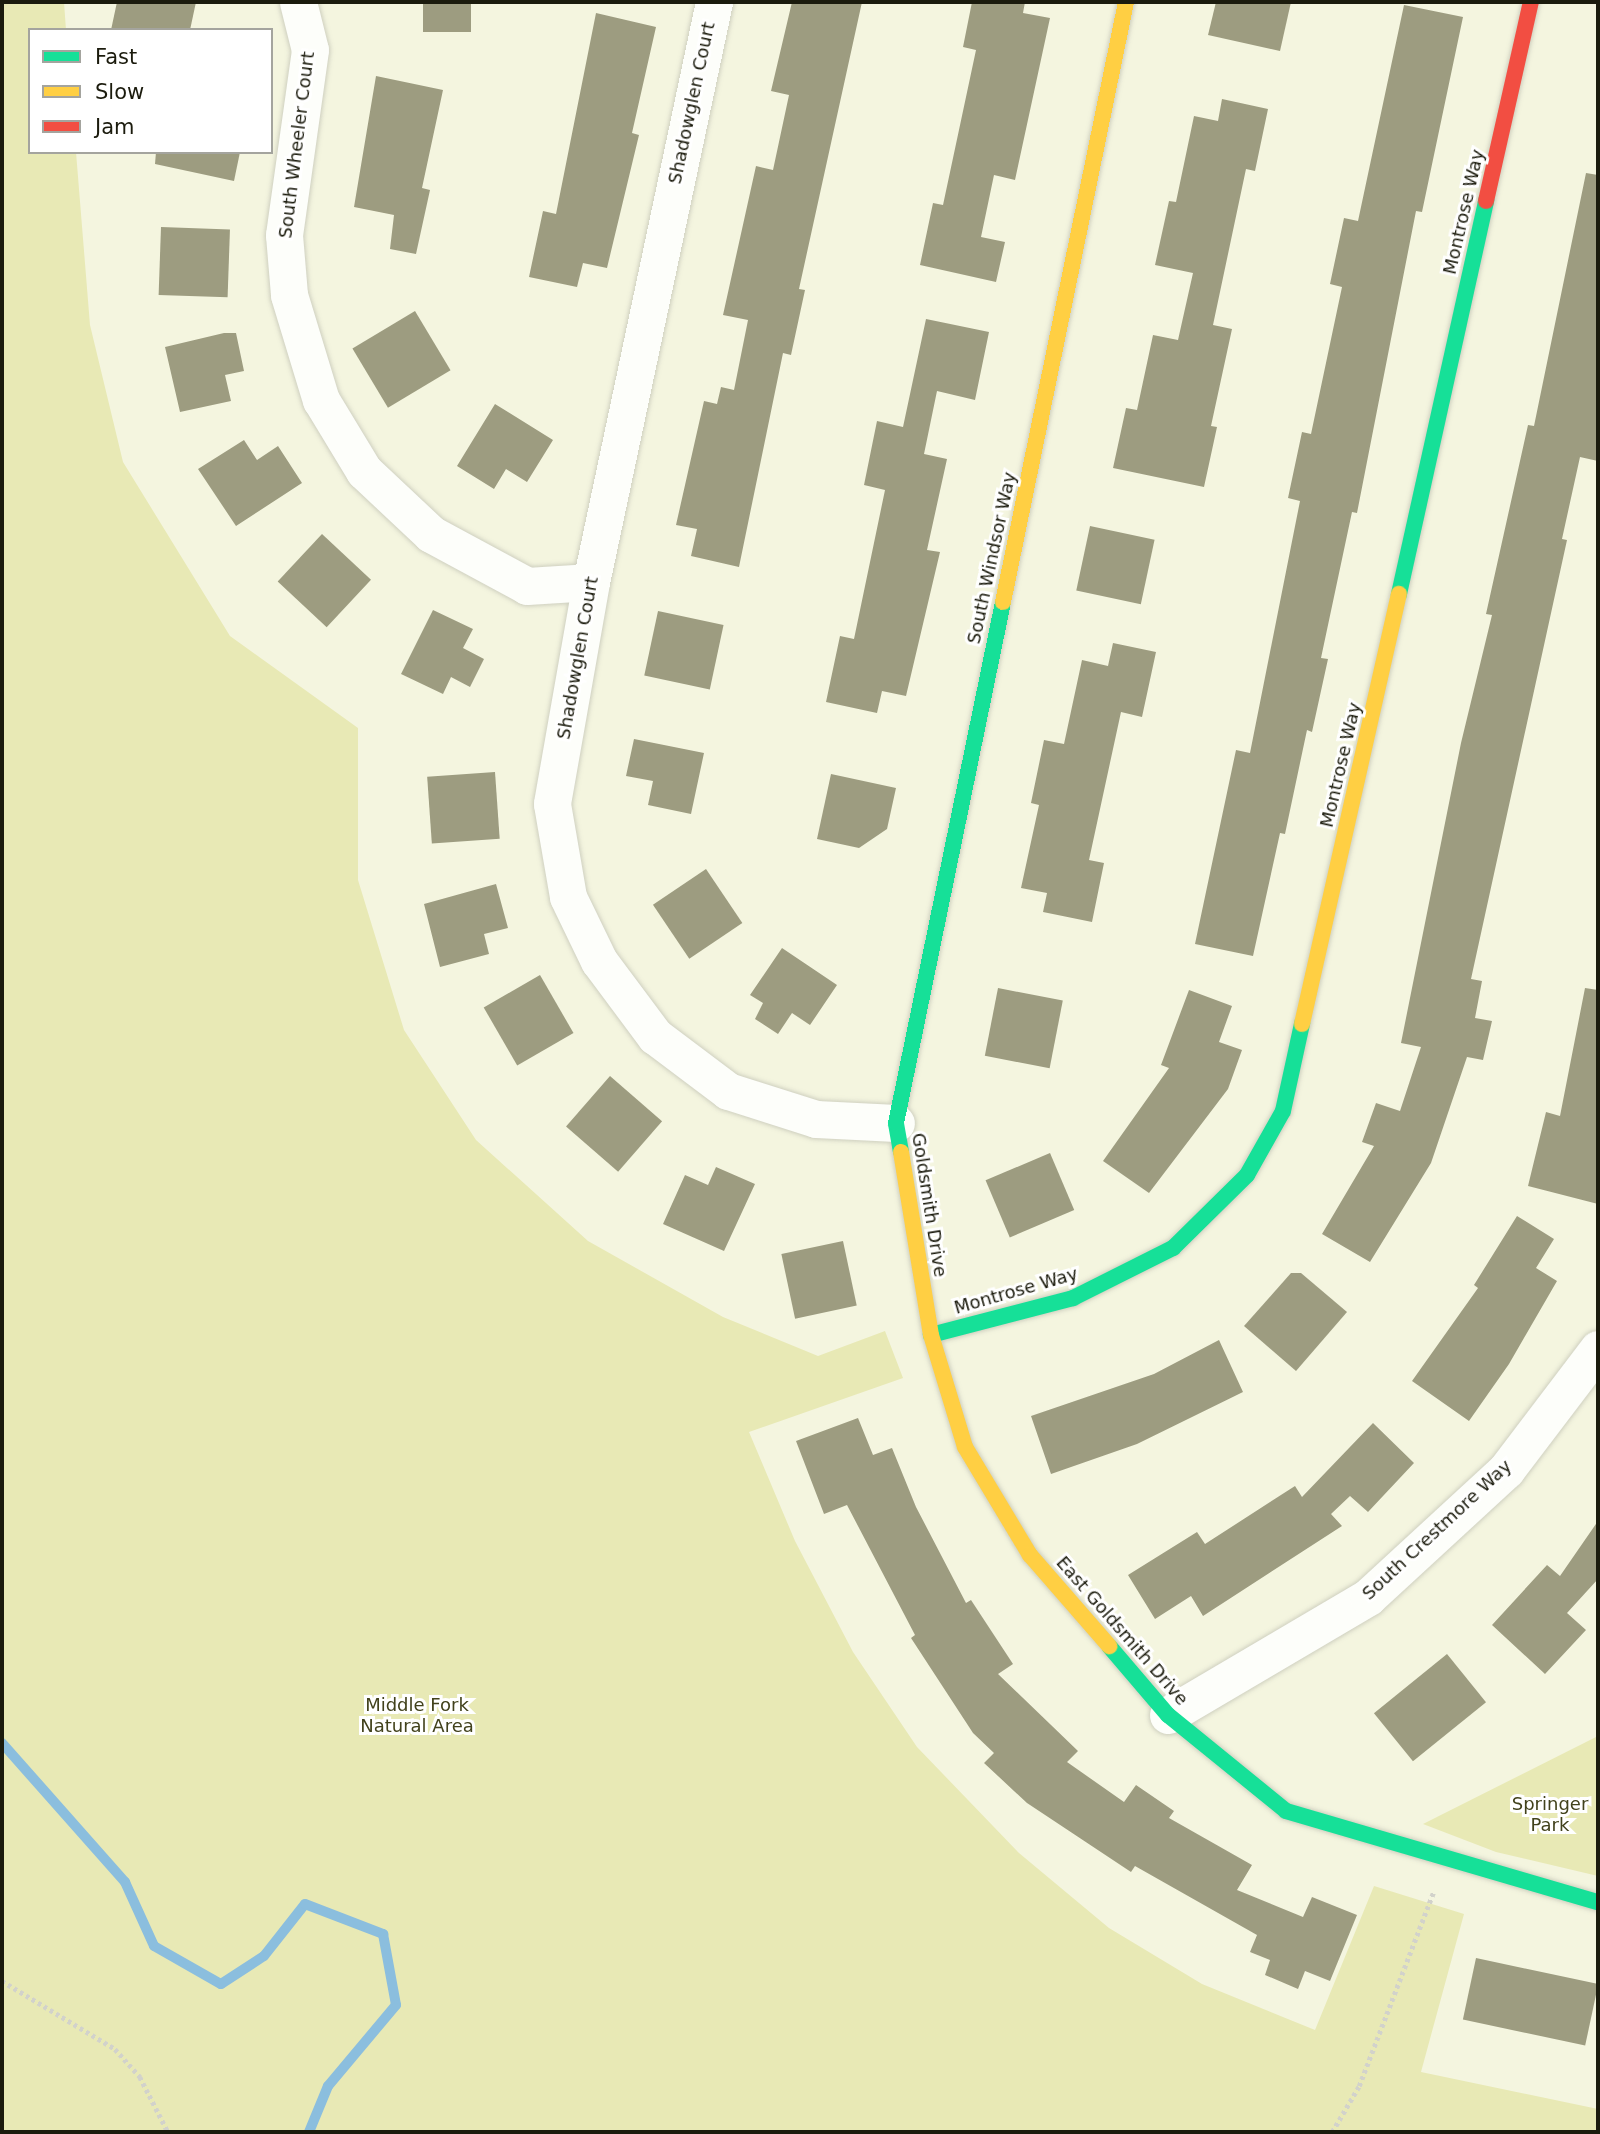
<!DOCTYPE html>
<style>
body{margin:0}
#map{position:relative;width:1600px;height:2134px;overflow:hidden;background:#f4f5df;font-family:"DejaVu Sans",sans-serif}
div>[style]{position:absolute}
.green>*{inset:0;background:#e8e9b5}
.stream>*{height:10px;margin:-5px;padding:0 5px;transform-origin:5px;border-radius:5px;background:#8bbede}
.building>*{inset:0;background:#9d9c80;transform-origin:0 0}
.path>*{height:4.5px;margin-top:-2.25px;transform-origin:0;background:repeating-linear-gradient(90deg,#d2d2cb 0 3.5px,transparent 0 7px)}
.roads{filter:drop-shadow(0 0 2px #cfd0c0) drop-shadow(0 0 2px #cfd0c0)}
.street>*{height:37px;margin:-18.5px;padding:0 18.5px;transform-origin:18.5px;border-radius:18.5px;background:#fdfefa}
.fast>*{height:16px;margin:-8px;padding:0 8px;transform-origin:8px;border-radius:8px;background:#16e098}
.slow>*{height:16px;margin:-8px;padding:0 8px;transform-origin:8px;border-radius:8px;background:#ffcf43}
.jam>*{height:16px;margin:-8px;padding:0 8px;transform-origin:8px;border-radius:8px;background:#f24e42}
span{translate:-50% -50%;white-space:nowrap;text-align:center;line-height:1.15;-webkit-text-stroke:6px #fff;paint-order:stroke}
.street-label{font-size:18px;color:#1b1b0d}
.park-label{font-size:18px;color:#42421c}
.frame{position:absolute;inset:0;border:4px solid #1b1b0d;pointer-events:none}
.legend{position:absolute;left:28px;top:28px;width:245px;height:126px;box-sizing:border-box;background:#fff;border:2px solid #a4a49e;margin:0;padding:9px 12px;list-style:none;font-size:21px;color:#1b1b0d}
.legend li{display:flex;align-items:center;gap:14px;height:35px}
.legend b{width:35px;border:2px solid #a4a49e}
</style>
<div id="map">
<div class="green">
<i style="clip-path:polygon(2px 2px,64px 2px,66px 30px,30px 30px,30px 152px,76px 152px,90px 325px,123px 462px,230px 636px,358px 728px,358px 880px,404px 1030px,476px 1140px,588px 1241px,723px 1317px,818px 1356px,885px 1331px,903px 1378px,749px 1432px,795px 1541px,853px 1652px,917px 1747px,1019px 1853px,1109px 1928px,1202px 1984px,1315px 2030px,1374px 1886px,1464px 1914px,1421px 2072px,1598px 2109px,1598px 2132px,2px 2132px)"></i>
<i style="clip-path:polygon(1598px 1736px,1598px 1876px,1496px 1852px,1423px 1824px)"></i>
</div>
<div class="stream">
<i style="left:2px;top:1743px;width:186px;rotate:48.5deg"></i>
<i style="left:125px;top:1882px;width:70px;rotate:65.6deg"></i>
<i style="left:154px;top:1946px;width:77px;rotate:29.6deg"></i>
<i style="left:221px;top:1984px;width:51px;rotate:-33.1deg"></i>
<i style="left:264px;top:1956px;width:66px;rotate:-51.7deg"></i>
<i style="left:305px;top:1904px;width:84px;rotate:21deg"></i>
<i style="left:383px;top:1934px;width:72px;rotate:79.6deg"></i>
<i style="left:396px;top:2005px;width:106px;rotate:130deg"></i>
<i style="left:328px;top:2086px;width:50px;rotate:112.4deg"></i>
</div>
<div class="building">
<i style="clip-path:polygon(117px 2px,196px 2px,190px 30px,111px 30px)"></i>
<i style="left:423px;top:2px;width:48px;height:30px"></i>
<i style="clip-path:polygon(792px 2px,862px 2px,799px 289px,805px 290px,791px 355px,783px 353px,739px 567px,691px 556px,697px 529px,676px 525px,704px 401px,717px 404px,721px 387px,734px 390px,748px 320px,723px 315px,756px 166px,773px 170px,789px 95px,771px 91px)"></i>
<i style="clip-path:polygon(972px 2px,1025px 2px,1023px 13px,1050px 18px,1015px 180px,994px 175px,981px 237px,1005px 242px,996px 282px,920px 265px,933px 203px,943px 205px,976px 50px,963px 47px)"></i>
<i style="clip-path:polygon(1216px 2px,1291px 2px,1280px 51px,1208px 35px)"></i>
<i style="clip-path:polygon(1404px 5px,1463px 17px,1422px 212px,1416px 211px,1357px 513px,1352px 512px,1321px 658px,1328px 659px,1312px 732px,1307px 730px,1285px 834px,1280px 833px,1253px 956px,1195px 944px,1236px 750px,1250px 753px,1300px 501px,1288px 498px,1302px 432px,1311px 434px,1342px 287px,1330px 284px,1344px 218px,1358px 221px)"></i>
<i style="clip-path:polygon(596px 13px,656px 27px,632px 133px,639px 135px,607px 268px,583px 263px,577px 287px,529px 277px,543px 211px,556px 214px)"></i>
<i style="clip-path:polygon(376px 76px,443px 90px,422px 188px,430px 190px,416px 254px,390px 249px,394px 215px,354px 207px)"></i>
<i style="clip-path:polygon(1222px 99px,1268px 109px,1255px 171px,1246px 169px,1213px 325px,1232px 329px,1211px 426px,1217px 427px,1204px 487px,1113px 468px,1126px 408px,1137px 410px,1153px 335px,1178px 340px,1193px 273px,1155px 265px,1169px 201px,1176px 202px,1194px 116px,1218px 121px)"></i>
<i style="clip-path:polygon(156px 152px,240px 152px,234px 181px,155px 164px)"></i>
<i style="clip-path:polygon(1586px 173px,1598px 175px,1598px 461px,1580px 457px,1562px 539px,1567px 540px,1471px 979px,1482px 981px,1475px 1018px,1492px 1021px,1483px 1060px,1467px 1057px,1431px 1163px,1370px 1262px,1322px 1234px,1374px 1146px,1362px 1142px,1376px 1103px,1400px 1111px,1421px 1047px,1401px 1043px,1461px 743px,1492px 615px,1486px 614px,1528px 425px,1534px 426px)"></i>
<i style="left:161px;top:227px;width:69px;height:68px;rotate:2deg"></i>
<i style="left:415px;top:311px;width:69px;height:73px;rotate:59deg"></i>
<i style="clip-path:polygon(926px 319px,989px 332px,975px 400px,937px 391px,924px 454px,947px 459px,927px 550px,940px 552px,906px 696px,882px 691px,877px 713px,826px 702px,840px 636px,854px 639px,885px 490px,864px 485px,877px 421px,903px 427px)"></i>
<i style="clip-path:polygon(224px 333px,236px 333px,244px 371px,225px 375px,231px 401px,180px 412px,165px 347px)"></i>
<i style="clip-path:polygon(495px 404px,553px 440px,527px 482px,506px 469px,494px 489px,457px 466px)"></i>
<i style="clip-path:polygon(244px 440px,257px 460px,278px 446px,302px 483px,236px 526px,198px 469px)"></i>
<i style="left:1090px;top:526px;width:66px;height:66px;rotate:12deg"></i>
<i style="left:322px;top:534px;width:67px;height:65px;rotate:43deg"></i>
<i style="clip-path:polygon(433px 610px,473px 629px,463px 648px,484px 659px,470px 687px,451px 677px,443px 694px,401px 674px)"></i>
<i style="left:658px;top:611px;width:67px;height:66px;rotate:12deg"></i>
<i style="clip-path:polygon(1113px 643px,1156px 652px,1142px 717px,1121px 712px,1089px 860px,1104px 863px,1092px 922px,1043px 912px,1047px 893px,1021px 888px,1039px 805px,1031px 803px,1044px 740px,1064px 744px,1082px 660px,1108px 666px)"></i>
<i style="clip-path:polygon(634px 739px,704px 753px,691px 814px,648px 805px,653px 781px,626px 776px)"></i>
<i style="left:495px;top:772px;width:67px;height:68px;rotate:86deg"></i>
<i style="clip-path:polygon(831px 774px,896px 788px,887px 829px,859px 848px,817px 839px)"></i>
<i style="left:706px;top:869px;width:65px;height:64px;rotate:56deg"></i>
<i style="clip-path:polygon(496px 884px,508px 928px,484px 934px,489px 954px,440px 967px,424px 904px)"></i>
<i style="clip-path:polygon(782px 948px,837px 985px,810px 1025px,792px 1013px,778px 1034px,755px 1019px,763px 1003px,750px 995px)"></i>
<i style="left:540px;top:975px;width:67px;height:65px;rotate:60deg"></i>
<i style="left:998px;top:988px;width:66px;height:69px;rotate:11deg"></i>
<i style="clip-path:polygon(1585px 988px,1598px 990px,1598px 1204px,1528px 1186px,1546px 1112px,1560px 1116px)"></i>
<i style="clip-path:polygon(1189px 990px,1232px 1006px,1219px 1042px,1242px 1050px,1228px 1089px,1149px 1193px,1103px 1161px,1169px 1068px,1161px 1065px)"></i>
<i style="left:610px;top:1076px;width:69px;height:67px;rotate:41deg"></i>
<i style="left:1050px;top:1153px;width:62px;height:70px;rotate:67deg"></i>
<i style="clip-path:polygon(716px 1167px,755px 1184px,724px 1251px,663px 1224px,685px 1175px,708px 1185px)"></i>
<i style="clip-path:polygon(1517px 1216px,1554px 1239px,1536px 1268px,1557px 1281px,1509px 1364px,1469px 1421px,1412px 1381px,1478px 1288px,1474px 1285px)"></i>
<i style="left:843px;top:1241px;width:66px;height:63px;rotate:78deg"></i>
<i style="clip-path:polygon(1291px 1273px,1301px 1273px,1347px 1312px,1296px 1371px,1244px 1326px)"></i>
<i style="clip-path:polygon(1219px 1340px,1243px 1392px,1137px 1444px,1051px 1474px,1031px 1416px,1154px 1374px)"></i>
<i style="clip-path:polygon(858px 1418px,873px 1455px,892px 1448px,916px 1507px,966px 1603px,971px 1600px,1013px 1664px,998px 1674px,1078px 1751px,1067px 1762px,1124px 1802px,1136px 1785px,1174px 1811px,1169px 1818px,1252px 1865px,1237px 1890px,1303px 1917px,1312px 1897px,1357px 1915px,1330px 1981px,1305px 1971px,1298px 1989px,1265px 1975px,1270px 1960px,1250px 1952px,1257px 1935px,1135px 1866px,1131px 1872px,1027px 1803px,984px 1763px,994px 1753px,973px 1733px,911px 1638px,915px 1635px,847px 1505px,824px 1514px,796px 1441px)"></i>
<i style="clip-path:polygon(1373px 1423px,1414px 1463px,1368px 1512px,1350px 1496px,1331px 1514px,1342px 1526px,1203px 1616px,1191px 1596px,1155px 1619px,1128px 1575px,1197px 1532px,1205px 1544px,1295px 1486px,1302px 1497px)"></i>
<i style="clip-path:polygon(1598px 1521px,1598px 1579px,1567px 1613px,1586px 1630px,1545px 1674px,1492px 1625px,1547px 1565px,1560px 1576px)"></i>
<i style="left:1447px;top:1654px;width:62px;height:94px;rotate:51deg"></i>
<i style="left:1476px;top:1958px;width:125px;height:63px;rotate:12deg"></i>
</div>
<div class="path">
<i style="left:2px;top:1981px;width:132px;rotate:31deg"></i>
<i style="left:115px;top:2049px;width:38px;rotate:48deg"></i>
<i style="left:140px;top:2077px;width:62px;rotate:63deg"></i>
<i style="left:1332px;top:2132px;width:53px;rotate:-59.6deg"></i>
<i style="left:1359px;top:2086px;width:209px;rotate:-69deg"></i>
</div>
<div class="roads">
<div class="street">
<i style="left:298px;top:2px;width:49px;rotate:76deg"></i>
<i style="left:310px;top:50px;width:187px;rotate:98deg"></i>
<i style="left:284px;top:235px;width:60px;rotate:85.2deg"></i>
<i style="left:289px;top:295px;width:110px;rotate:73.1deg"></i>
<i style="left:321px;top:400px;width:83px;rotate:58.8deg"></i>
<i style="left:364px;top:471px;width:92px;rotate:43.2deg"></i>
<i style="left:431px;top:534px;width:109px;rotate:28.4deg"></i>
<i style="left:527px;top:586px;width:64px;rotate:-3.6deg"></i>
<i style="left:714px;top:2px;width:593px;rotate:101.97deg"></i>
<i style="left:591px;top:582px;width:225px;rotate:100deg"></i>
<i style="left:552px;top:804px;width:94px;rotate:80.2deg"></i>
<i style="left:568px;top:897px;width:71px;rotate:64.2deg"></i>
<i style="left:599px;top:961px;width:94px;rotate:53.3deg"></i>
<i style="left:655px;top:1036px;width:91px;rotate:37deg"></i>
<i style="left:728px;top:1091px;width:92px;rotate:17.7deg"></i>
<i style="left:816px;top:1119px;width:80px;rotate:2.9deg"></i>
<i style="left:1168px;top:1715px;width:232px;rotate:-30.5deg"></i>
<i style="left:1368px;top:1597px;width:188px;rotate:-42.6deg"></i>
<i style="left:1506px;top:1470px;width:152px;rotate:-52.8deg"></i>
</div>
<div class="fast">
<i style="left:1399px;top:594px;width:403px;rotate:-77.5deg"></i>
<i style="left:901px;top:1152px;width:29px;rotate:-100deg"></i>
<i style="left:896px;top:1123px;width:532px;rotate:-78.39deg"></i>
<i style="left:931px;top:1335px;width:147px;rotate:-14.6deg"></i>
<i style="left:1073px;top:1298px;width:112px;rotate:-26.6deg"></i>
<i style="left:1173px;top:1248px;width:104px;rotate:-44.6deg"></i>
<i style="left:1247px;top:1175px;width:73px;rotate:-60.6deg"></i>
<i style="left:1283px;top:1111px;width:89px;rotate:-77.7deg"></i>
<i style="left:1109px;top:1646px;width:91px;rotate:49.5deg"></i>
<i style="left:1168px;top:1715px;width:152px;rotate:39.1deg"></i>
<i style="left:1286px;top:1811px;width:325px;rotate:16.3deg"></i>
</div>
<div class="slow">
<i style="left:1003px;top:602px;width:612px;rotate:-78.41deg"></i>
<i style="left:1302px;top:1024px;width:441px;rotate:-77.3deg"></i>
<i style="left:901px;top:1152px;width:185px;rotate:80.7deg"></i>
<i style="left:931px;top:1335px;width:117px;rotate:73.1deg"></i>
<i style="left:965px;top:1447px;width:126px;rotate:59deg"></i>
<i style="left:1030px;top:1555px;width:121px;rotate:49deg"></i>
</div>
<div class="jam">
<i style="left:1486px;top:201px;width:204px;rotate:-77.3deg"></i>
</div>
</div>
<div class="street-label">
<span style="left:692px;top:103px;rotate:-78deg">Shadowglen Court</span>
<span style="left:297px;top:145px;rotate:-83deg">South Wheeler Court</span>
<span style="left:1464px;top:212px;rotate:-77deg">Montrose Way</span>
<span style="left:992px;top:558px;rotate:-78deg">South Windsor Way</span>
<span style="left:578px;top:658px;rotate:-80deg">Shadowglen Court</span>
<span style="left:1341px;top:765px;rotate:-77deg">Montrose Way</span>
<span style="left:929px;top:1205px;rotate:81deg">Goldsmith Drive</span>
<span style="left:1016px;top:1291px;rotate:-16deg">Montrose Way</span>
<span style="left:1437px;top:1530px;rotate:-43deg">South Crestmore Way</span>
<span style="left:1122px;top:1631px;rotate:49deg">East Goldsmith Drive</span>
</div>
<div class="park-label">
<span style="left:417px;top:1716px">Middle Fork<br>Natural Area</span>
<span style="left:1550px;top:1815px">Springer<br>Park</span>
</div>
<div class="frame"></div>
<ul class="legend">
<li><b style="height:9px;background:#16e098"></b>Fast</li>
<li><b style="height:9px;background:#ffcf43"></b>Slow</li>
<li><b style="height:9px;background:#f24e42"></b>Jam</li>
</ul>
</div>
